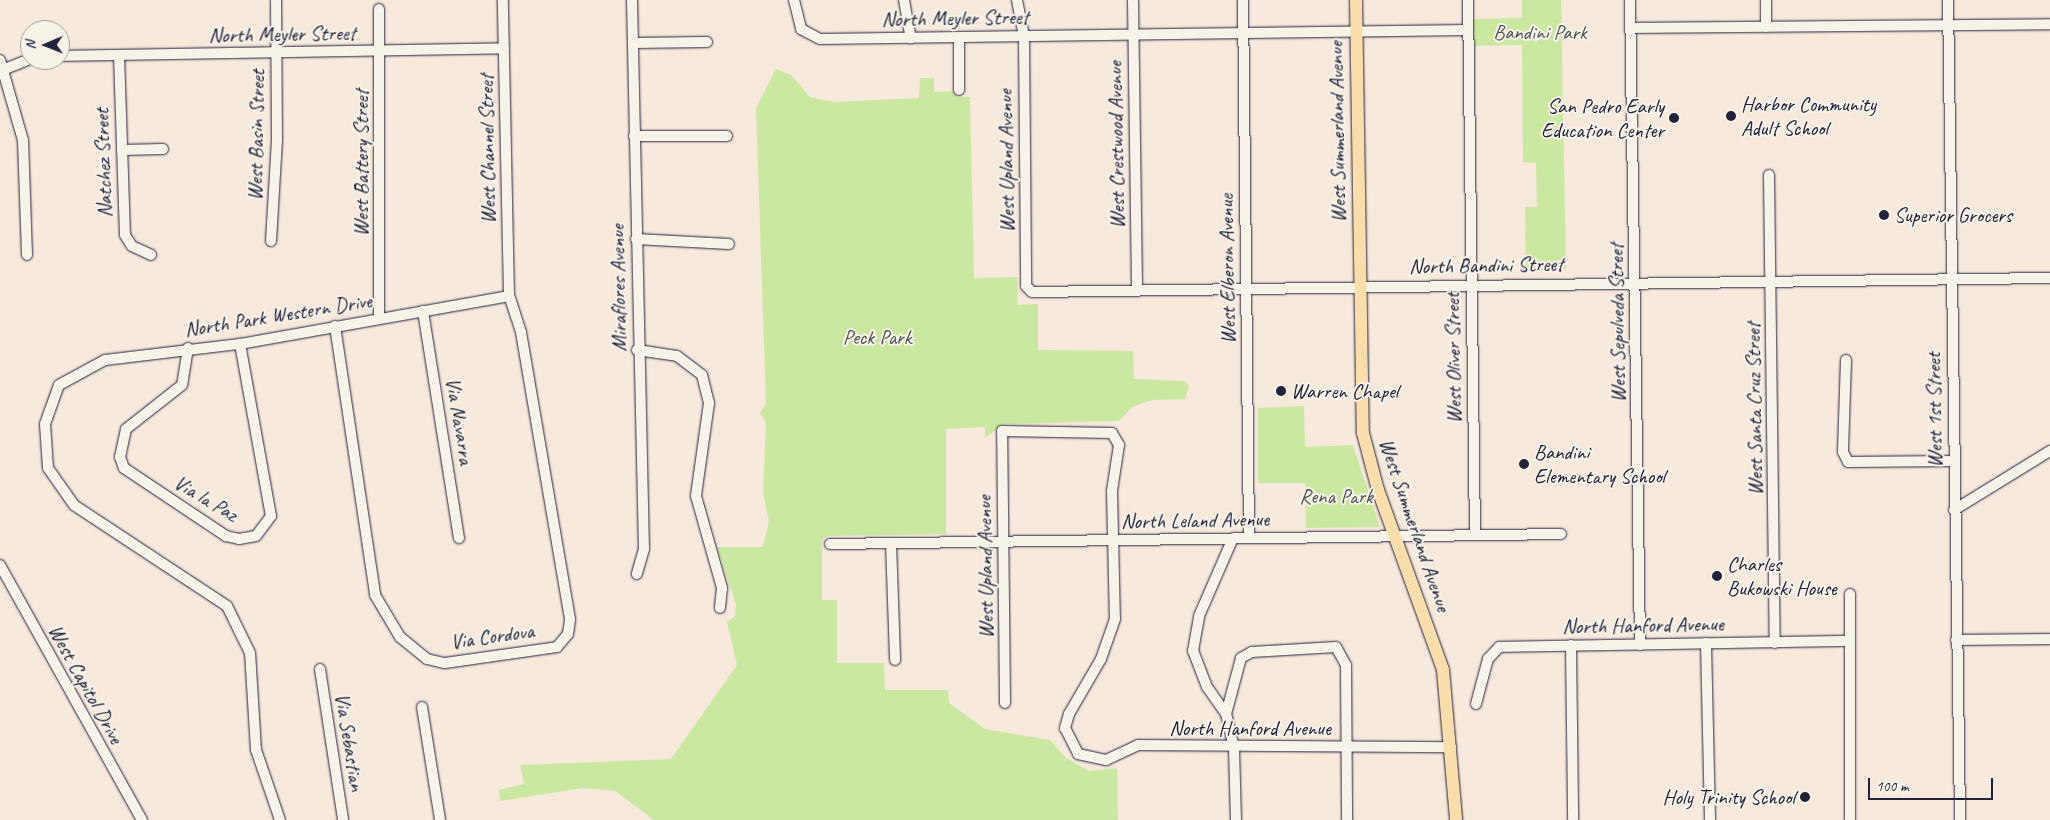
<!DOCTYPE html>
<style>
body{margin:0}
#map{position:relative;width:2050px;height:820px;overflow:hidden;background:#f8e9dd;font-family:Caveat,sans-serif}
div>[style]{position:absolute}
.green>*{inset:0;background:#cae89f}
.roads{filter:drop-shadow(0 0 1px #22223b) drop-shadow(0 0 1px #22223b)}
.minor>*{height:10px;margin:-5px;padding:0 5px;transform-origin:5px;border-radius:5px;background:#f7f3e8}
.major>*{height:12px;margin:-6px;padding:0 6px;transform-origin:6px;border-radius:6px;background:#f9deab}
.dots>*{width:14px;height:14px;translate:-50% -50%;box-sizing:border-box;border:2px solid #f7f3e8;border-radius:50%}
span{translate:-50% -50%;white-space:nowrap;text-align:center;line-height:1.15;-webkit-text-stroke:4px #f7f3e8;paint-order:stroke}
.street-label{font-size:21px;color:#22223b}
.park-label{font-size:21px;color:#4c5454}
.poi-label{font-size:21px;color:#22223b}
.left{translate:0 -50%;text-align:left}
.right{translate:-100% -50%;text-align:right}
.north{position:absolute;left:20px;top:20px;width:50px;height:50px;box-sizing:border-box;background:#f7f3e8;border:1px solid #a29fa3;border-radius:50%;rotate:269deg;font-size:14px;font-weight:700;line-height:20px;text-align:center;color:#22223b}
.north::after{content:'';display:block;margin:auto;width:18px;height:22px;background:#22223b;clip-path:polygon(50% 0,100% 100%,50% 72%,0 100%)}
.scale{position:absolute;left:1868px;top:778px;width:125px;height:22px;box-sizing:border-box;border:2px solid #22223b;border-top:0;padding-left:6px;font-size:15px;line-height:18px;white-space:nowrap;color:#22223b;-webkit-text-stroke:4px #f7f3e8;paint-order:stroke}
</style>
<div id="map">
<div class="green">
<i style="clip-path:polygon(1522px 0,1561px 0,1566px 269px,1526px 270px,1525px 207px,1537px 207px,1536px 163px,1523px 162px,1522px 45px,1469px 46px,1469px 19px,1522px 18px)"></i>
<i style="clip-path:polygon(776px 69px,791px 75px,810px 97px,833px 102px,919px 98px,920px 78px,934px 78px,934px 92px,952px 91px,957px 97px,970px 97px,974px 278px,1018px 277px,1017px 305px,1038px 304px,1038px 350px,1133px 351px,1134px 379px,1185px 381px,1189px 386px,1185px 399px,1152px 400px,1132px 407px,1119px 421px,1004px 424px,985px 438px,985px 427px,946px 429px,946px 534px,828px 536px,822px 540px,822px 600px,837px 600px,837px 663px,884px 663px,885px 690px,948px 690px,949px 703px,985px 729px,1050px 740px,1066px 758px,1089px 771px,1117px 768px,1118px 820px,654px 820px,615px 791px,583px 788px,500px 801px,499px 790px,524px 784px,520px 765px,671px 759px,737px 665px,727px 622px,735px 616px,736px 605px,717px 547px,763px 547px,769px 522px,763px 492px,766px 423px,760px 413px,766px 403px,756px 108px)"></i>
<i style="clip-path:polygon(1304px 406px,1305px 447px,1353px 445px,1380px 527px,1306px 528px,1305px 483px,1258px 483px,1258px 408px)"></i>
</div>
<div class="roads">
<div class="minor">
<i style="left:632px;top:0;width:549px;rotate:88.75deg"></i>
<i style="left:644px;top:549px;width:26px;rotate:106deg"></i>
<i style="left:794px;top:0;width:30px;rotate:76deg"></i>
<i style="left:801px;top:29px;width:21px;rotate:28deg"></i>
<i style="left:820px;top:39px;width:648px;rotate:-0.8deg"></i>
<i style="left:904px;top:0;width:39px;rotate:80deg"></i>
<i style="left:1017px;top:0;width:37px;rotate:79deg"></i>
<i style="left:1024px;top:36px;width:250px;rotate:89.5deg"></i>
<i style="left:1026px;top:286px;width:8px;rotate:45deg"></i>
<i style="left:1032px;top:292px;width:1018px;rotate:-0.79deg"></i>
<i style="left:1133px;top:0;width:289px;rotate:89.2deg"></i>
<i style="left:1243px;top:0;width:538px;rotate:89.36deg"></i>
<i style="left:1468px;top:0;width:535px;rotate:89.25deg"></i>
<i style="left:1630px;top:0;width:645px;rotate:89.11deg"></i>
<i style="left:1766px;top:0;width:27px;rotate:90deg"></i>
<i style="left:1948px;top:0;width:820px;rotate:89.16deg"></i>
<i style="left:1631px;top:28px;width:419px;rotate:-0.5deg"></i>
<i style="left:633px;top:43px;width:74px;rotate:-0.8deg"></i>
<i style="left:119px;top:55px;width:180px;rotate:88.1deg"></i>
<i style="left:125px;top:235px;width:13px;rotate:58deg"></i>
<i style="left:132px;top:246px;width:21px;rotate:25deg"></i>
<i style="left:60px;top:56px;width:444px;rotate:-1deg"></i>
<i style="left:0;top:60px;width:83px;rotate:74deg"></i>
<i style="left:23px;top:140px;width:115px;rotate:88deg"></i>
<i style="left:0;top:71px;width:32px;rotate:-22deg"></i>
<i style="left:959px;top:90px;width:52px;rotate:-90deg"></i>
<i style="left:634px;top:136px;width:93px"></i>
<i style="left:122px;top:150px;width:41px;rotate:-1.4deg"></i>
<i style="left:1769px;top:175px;width:468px;rotate:89.3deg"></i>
<i style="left:636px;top:239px;width:93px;rotate:3.1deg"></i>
<i style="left:271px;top:241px;width:101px;rotate:-86.6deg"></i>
<i style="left:277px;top:140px;width:140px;rotate:-90.4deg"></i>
<i style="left:423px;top:311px;width:230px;rotate:81deg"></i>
<i style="left:379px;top:318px;width:309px;rotate:-90deg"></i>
<i style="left:335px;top:326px;width:272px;rotate:81.5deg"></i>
<i style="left:375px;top:595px;width:49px;rotate:59.2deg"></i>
<i style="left:400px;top:637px;width:35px;rotate:39deg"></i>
<i style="left:427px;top:659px;width:18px;rotate:13deg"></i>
<i style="left:445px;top:663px;width:113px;rotate:-8.1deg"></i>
<i style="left:557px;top:647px;width:17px;rotate:-50deg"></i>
<i style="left:568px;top:634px;width:15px;rotate:-82deg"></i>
<i style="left:570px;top:619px;width:291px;rotate:-99.7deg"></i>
<i style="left:521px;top:332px;width:38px;rotate:-108deg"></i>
<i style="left:509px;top:296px;width:296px;rotate:-91.2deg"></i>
<i style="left:188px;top:348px;width:37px;rotate:99deg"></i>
<i style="left:182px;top:385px;width:71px;rotate:141.8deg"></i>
<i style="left:126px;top:429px;width:29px;rotate:102deg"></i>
<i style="left:120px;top:457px;width:12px;rotate:70deg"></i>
<i style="left:124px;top:468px;width:123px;rotate:33.7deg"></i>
<i style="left:226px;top:536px;width:13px;rotate:13deg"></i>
<i style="left:239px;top:539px;width:17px;rotate:-10deg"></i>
<i style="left:256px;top:536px;width:25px;rotate:-53deg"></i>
<i style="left:271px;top:516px;width:175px;rotate:-100.2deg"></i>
<i style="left:637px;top:350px;width:40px;rotate:8.5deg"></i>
<i style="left:677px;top:356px;width:31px;rotate:37deg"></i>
<i style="left:702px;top:375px;width:29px;rotate:76deg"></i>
<i style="left:709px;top:403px;width:94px;rotate:98deg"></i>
<i style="left:696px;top:496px;width:96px;rotate:74.2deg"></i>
<i style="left:722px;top:588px;width:20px;rotate:96deg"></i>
<i style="left:1846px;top:360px;width:92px;rotate:91.9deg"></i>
<i style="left:1843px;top:452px;width:11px;rotate:63deg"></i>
<i style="left:1848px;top:462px;width:105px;rotate:-0.5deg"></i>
<i style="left:1954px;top:510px;width:113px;rotate:-31.6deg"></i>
<i style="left:891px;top:543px;width:117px;rotate:88deg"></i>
<i style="left:830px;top:544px;width:731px;rotate:-0.78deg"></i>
<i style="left:0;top:565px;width:292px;rotate:60.9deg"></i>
<i style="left:1850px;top:594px;width:226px;rotate:90deg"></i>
<i style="left:1956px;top:640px;width:94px;rotate:-0.6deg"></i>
<i style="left:1706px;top:643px;width:177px;rotate:88.7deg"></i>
<i style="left:1571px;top:645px;width:175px;rotate:89.3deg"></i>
<i style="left:320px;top:669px;width:153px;rotate:81.3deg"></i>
<i style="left:1005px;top:703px;width:272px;rotate:-90.6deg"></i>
<i style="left:1002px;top:431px;width:110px;rotate:1deg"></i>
<i style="left:1112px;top:433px;width:14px;rotate:60deg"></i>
<i style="left:1119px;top:445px;width:47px;rotate:98.7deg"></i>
<i style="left:1112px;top:491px;width:128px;rotate:88.7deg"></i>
<i style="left:1115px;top:619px;width:42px;rotate:109.3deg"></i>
<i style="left:1101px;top:659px;width:64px;rotate:120.2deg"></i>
<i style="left:1069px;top:714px;width:15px;rotate:106deg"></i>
<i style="left:1065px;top:728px;width:29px;rotate:63deg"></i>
<i style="left:1078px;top:754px;width:29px;rotate:12deg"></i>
<i style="left:1106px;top:760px;width:35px;rotate:-25deg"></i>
<i style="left:1138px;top:745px;width:313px;rotate:0.4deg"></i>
<i style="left:1476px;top:704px;width:47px;rotate:-75.1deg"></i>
<i style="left:1488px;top:659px;width:16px;rotate:-47deg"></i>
<i style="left:1499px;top:647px;width:351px;rotate:-1deg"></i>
<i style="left:422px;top:707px;width:114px;rotate:80.9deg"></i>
<i style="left:1226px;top:714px;width:33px;rotate:-125deg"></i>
<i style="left:1207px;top:687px;width:39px;rotate:-111deg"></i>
<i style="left:1193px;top:651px;width:36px;rotate:-80deg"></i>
<i style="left:1199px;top:616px;width:85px;rotate:-66.4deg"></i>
<i style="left:280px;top:820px;width:74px;rotate:-108.9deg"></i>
<i style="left:256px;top:750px;width:97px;rotate:-93.5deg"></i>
<i style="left:250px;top:653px;width:52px;rotate:-116.1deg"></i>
<i style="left:227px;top:606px;width:183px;rotate:-146.6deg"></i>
<i style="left:74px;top:505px;width:45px;rotate:-125.1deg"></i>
<i style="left:48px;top:468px;width:44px;rotate:-93.9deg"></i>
<i style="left:45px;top:424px;width:41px;rotate:-70.3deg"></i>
<i style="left:59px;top:385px;width:52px;rotate:-28.5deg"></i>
<i style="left:105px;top:360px;width:136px;rotate:-6.8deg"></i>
<i style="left:240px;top:344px;width:273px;rotate:-10.1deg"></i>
<i style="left:1236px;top:820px;width:72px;rotate:-91.6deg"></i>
<i style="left:1234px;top:748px;width:35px;rotate:-103deg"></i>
<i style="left:1226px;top:714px;width:58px;rotate:-75deg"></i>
<i style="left:1241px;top:658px;width:13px;rotate:-29deg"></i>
<i style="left:1252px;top:652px;width:84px;rotate:-3.4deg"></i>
<i style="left:1336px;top:647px;width:21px;rotate:61deg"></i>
<i style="left:1346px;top:665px;width:155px;rotate:89.6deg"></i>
</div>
<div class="major">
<i style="left:1356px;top:0;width:433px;rotate:89.1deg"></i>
<i style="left:1363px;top:433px;width:59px;rotate:75.3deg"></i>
<i style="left:1378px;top:490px;width:191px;rotate:70.1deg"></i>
<i style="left:1443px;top:670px;width:151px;rotate:85deg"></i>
</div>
</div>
<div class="dots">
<i style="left:1731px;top:116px;background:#22223b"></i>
<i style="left:1674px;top:118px;background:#22223b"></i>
<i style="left:1884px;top:215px;background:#22223b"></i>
<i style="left:1281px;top:391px;background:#22223b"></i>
<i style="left:1524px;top:464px;background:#22223b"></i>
<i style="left:1717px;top:576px;background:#22223b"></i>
<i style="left:1805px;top:797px;background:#22223b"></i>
</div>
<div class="street-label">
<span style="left:955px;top:18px;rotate:-1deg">North Meyler Street</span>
<span style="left:282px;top:34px;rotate:-1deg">North Meyler Street</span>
<span style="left:1337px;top:132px;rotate:-91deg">West Summerland Avenue</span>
<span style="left:256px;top:135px;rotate:-89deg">West Basin Street</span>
<span style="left:1116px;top:145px;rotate:-91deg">West Crestwood Avenue</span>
<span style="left:487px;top:149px;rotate:-91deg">West Channel Street</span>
<span style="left:1006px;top:161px;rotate:-91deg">West Upland Avenue</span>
<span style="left:103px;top:163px;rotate:-92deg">Natchez Street</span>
<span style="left:361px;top:163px;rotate:-90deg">West Battery Street</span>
<span style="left:1486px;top:265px;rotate:-1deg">North Bandini Street</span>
<span style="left:1227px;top:269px;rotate:-91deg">West Elberon Avenue</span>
<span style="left:618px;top:288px;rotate:-91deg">Miraflores Avenue</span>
<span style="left:278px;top:315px;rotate:-9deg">North Park Western Drive</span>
<span style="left:1617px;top:323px;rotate:-91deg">West Sepulveda Street</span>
<span style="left:1453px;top:358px;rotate:-91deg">West Oliver Street</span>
<span style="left:1754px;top:409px;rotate:-91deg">West Santa Cruz Street</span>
<span style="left:1934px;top:410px;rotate:-91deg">West 1st Street</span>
<span style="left:460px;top:421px;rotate:81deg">Via Navarra</span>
<span style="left:206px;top:498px;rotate:31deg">Via la Paz</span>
<span style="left:1195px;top:520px;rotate:-1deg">North Leland Avenue</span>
<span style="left:1415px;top:525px;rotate:71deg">West Summerland Avenue</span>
<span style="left:985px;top:567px;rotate:-91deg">West Upland Avenue</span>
<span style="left:1643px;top:625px;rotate:-1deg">North Hanford Avenue</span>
<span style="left:492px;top:636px;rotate:-8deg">Via Cordova</span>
<span style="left:86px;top:684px;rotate:61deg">West Capitol Drive</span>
<span style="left:1250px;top:728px">North Hanford Avenue</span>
<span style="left:350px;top:742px;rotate:81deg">Via Sebastian</span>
</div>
<div class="park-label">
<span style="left:1540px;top:32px">Bandini Park</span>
<span style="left:877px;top:337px">Peck Park</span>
<span style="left:1336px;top:496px">Rena Park</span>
</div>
<div class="poi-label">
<span class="left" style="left:1741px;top:116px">Harbor Community<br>Adult School</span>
<span class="right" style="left:1664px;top:118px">San Pedro Early<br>Education Center</span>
<span class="left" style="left:1894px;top:215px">Superior Grocers</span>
<span class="left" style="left:1291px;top:391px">Warren Chapel</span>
<span class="left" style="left:1534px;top:464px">Bandini<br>Elementary School</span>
<span class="left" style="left:1727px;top:576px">Charles<br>Bukowski House</span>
<span class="right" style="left:1795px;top:797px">Holy Trinity School</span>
</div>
<div class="north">N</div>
<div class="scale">100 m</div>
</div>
